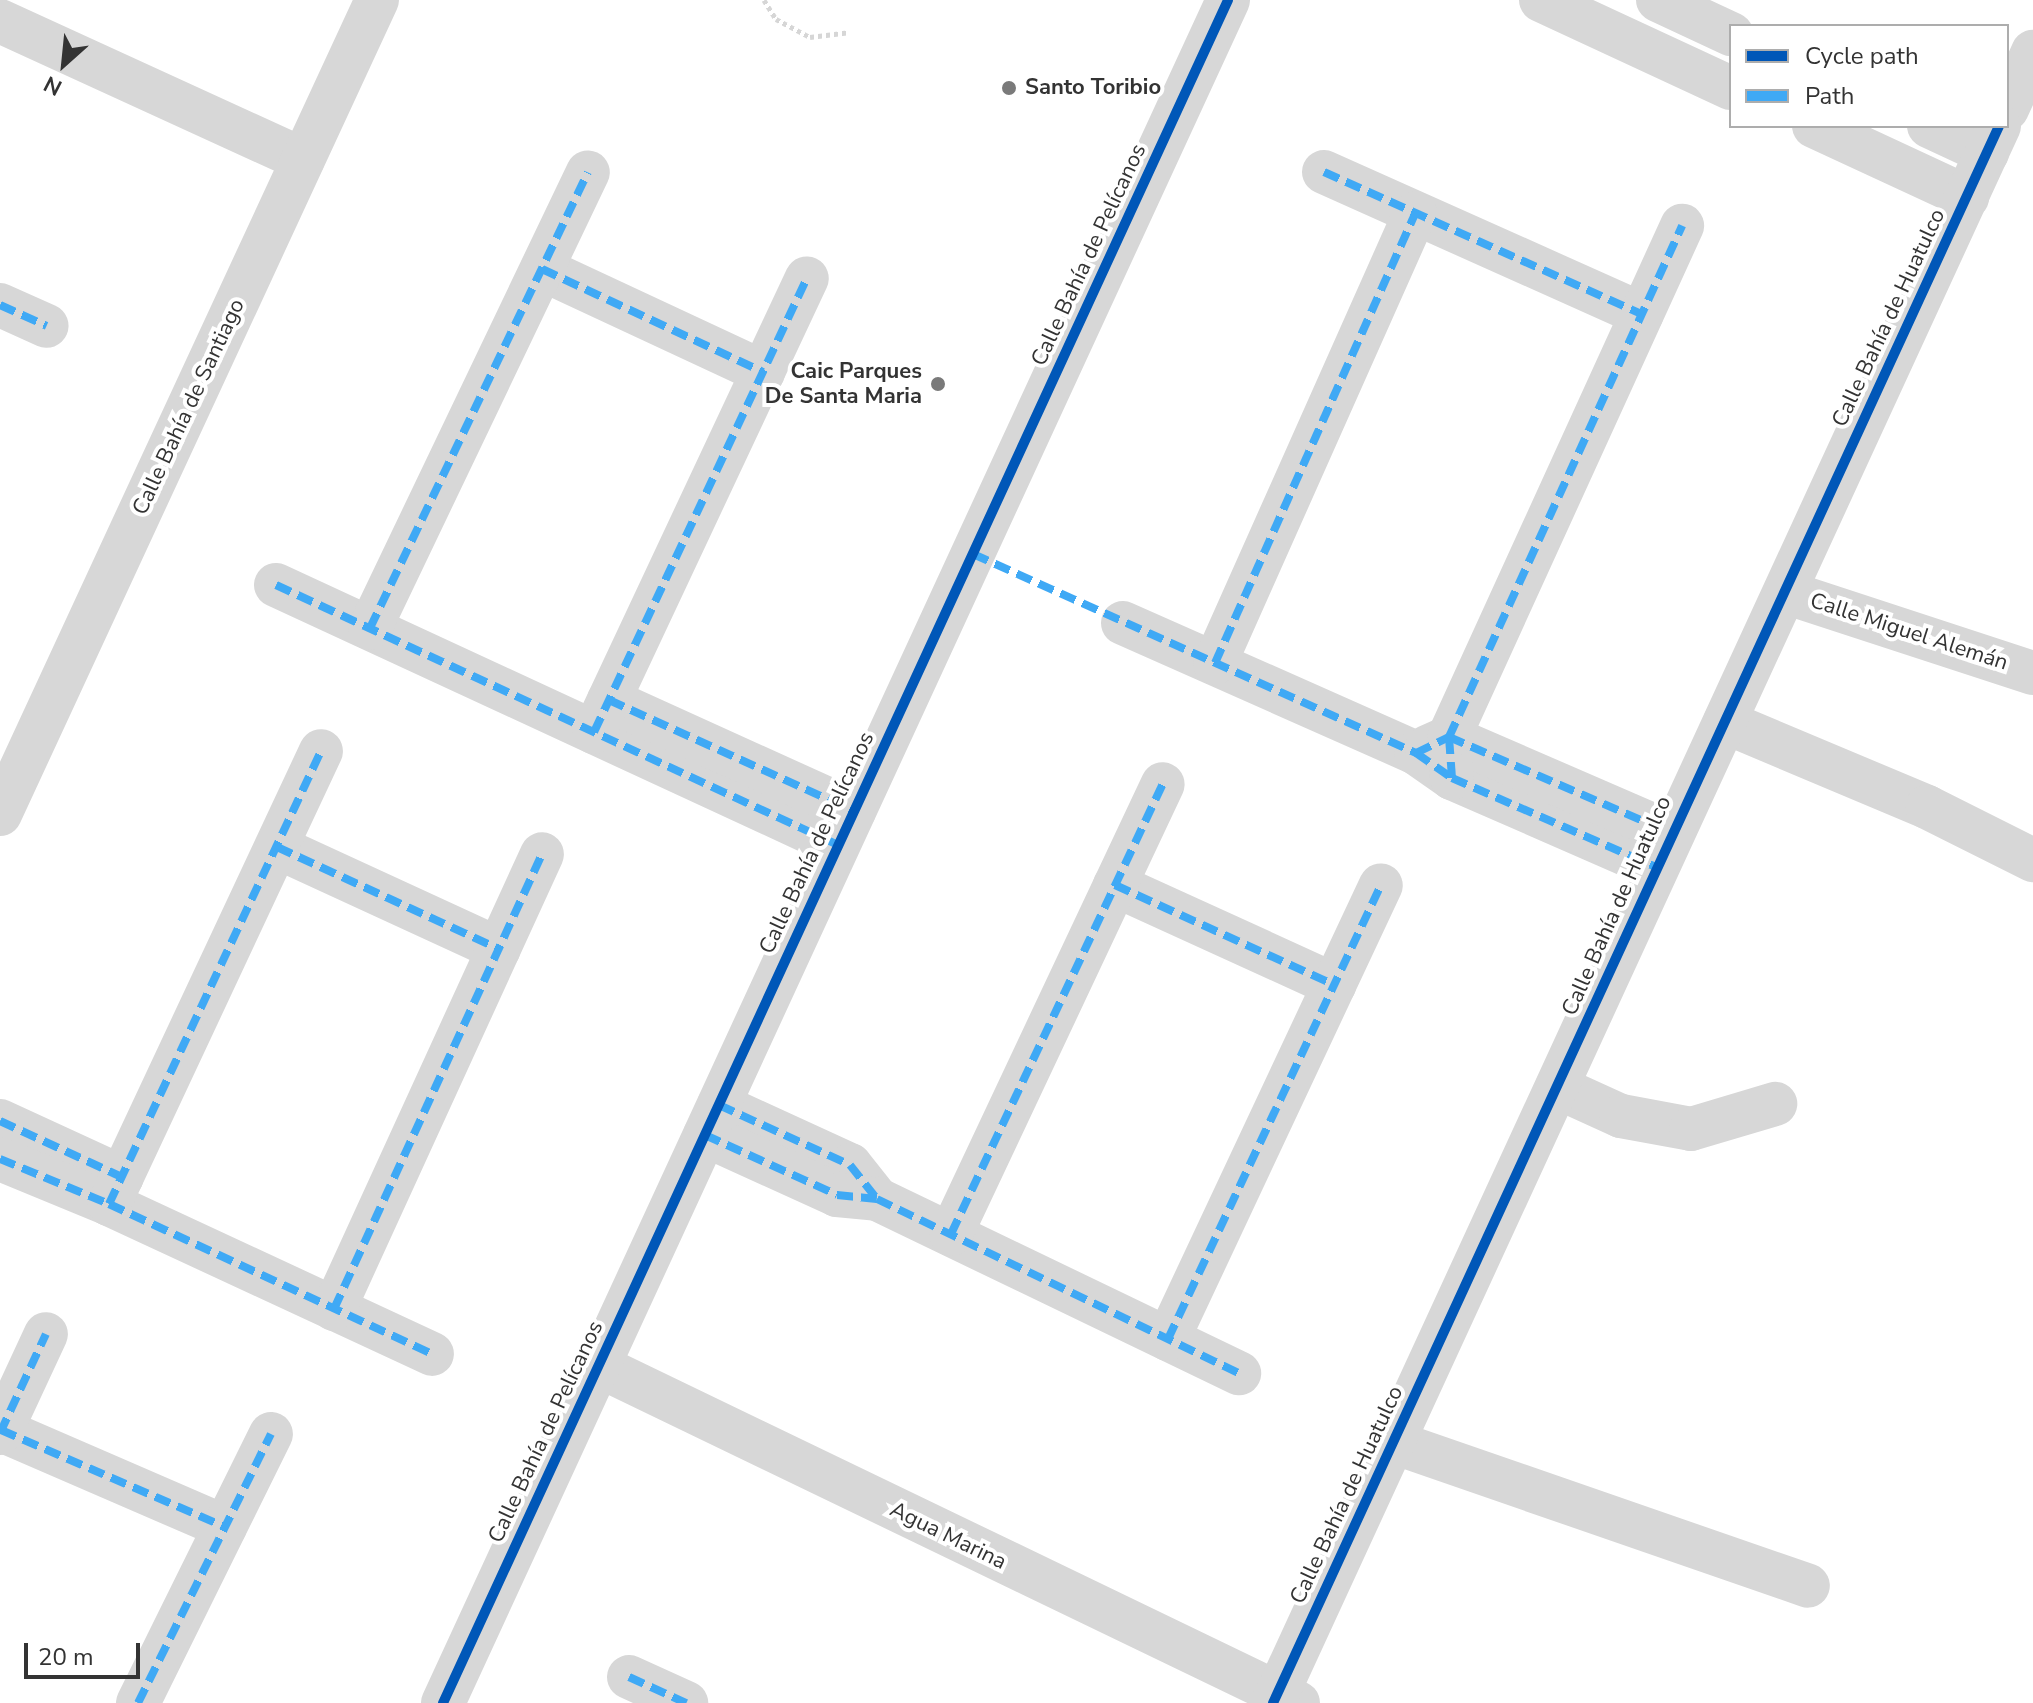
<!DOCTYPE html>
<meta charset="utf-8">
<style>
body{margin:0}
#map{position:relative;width:2033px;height:1703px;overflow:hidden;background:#fff;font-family:"Nunito Sans",sans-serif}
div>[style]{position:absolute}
.path>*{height:5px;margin-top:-2.5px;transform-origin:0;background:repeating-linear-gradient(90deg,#d6d6d6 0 4px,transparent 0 8px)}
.minor>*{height:44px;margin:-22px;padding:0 22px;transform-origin:22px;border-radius:22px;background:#d7d7d7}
.quiet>*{height:8px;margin-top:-4px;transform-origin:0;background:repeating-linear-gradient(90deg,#3fa9f5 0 16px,transparent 0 24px)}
.cycleway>*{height:10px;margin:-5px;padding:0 5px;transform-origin:5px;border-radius:5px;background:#0057b8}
.dots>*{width:22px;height:22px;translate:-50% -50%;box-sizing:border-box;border:4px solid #fff;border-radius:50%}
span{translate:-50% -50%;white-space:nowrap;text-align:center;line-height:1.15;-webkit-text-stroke:8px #fff;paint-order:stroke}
.poi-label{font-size:22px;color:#333;font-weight:700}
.left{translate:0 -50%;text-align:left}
.right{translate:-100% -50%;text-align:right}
.street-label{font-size:22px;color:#333}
.legend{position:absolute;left:1729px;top:24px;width:280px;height:104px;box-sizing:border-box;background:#fff;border:2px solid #adadad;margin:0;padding:10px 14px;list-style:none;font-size:24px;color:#333}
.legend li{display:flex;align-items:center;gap:16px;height:40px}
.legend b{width:40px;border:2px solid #adadad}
.north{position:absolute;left:24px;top:24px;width:80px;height:80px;-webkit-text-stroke:6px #fff;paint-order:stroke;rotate:207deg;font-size:22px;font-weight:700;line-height:32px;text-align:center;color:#333}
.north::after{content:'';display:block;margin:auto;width:28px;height:36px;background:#333;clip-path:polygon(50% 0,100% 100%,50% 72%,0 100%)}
.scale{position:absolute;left:24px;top:1643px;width:116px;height:36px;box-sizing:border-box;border:4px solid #333;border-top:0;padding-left:10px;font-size:24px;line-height:28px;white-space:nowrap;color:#333;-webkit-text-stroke:6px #fff;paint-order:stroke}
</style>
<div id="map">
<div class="path">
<i style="left:764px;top:0;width:22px;rotate:58deg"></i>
<i style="left:776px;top:19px;width:38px;rotate:28deg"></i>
<i style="left:810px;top:37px;width:39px;rotate:-7deg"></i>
</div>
<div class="minor">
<i style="left:1541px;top:0;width:209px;rotate:24.9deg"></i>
<i style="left:1658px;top:0;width:81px;rotate:25deg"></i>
<i style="left:0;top:21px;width:333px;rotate:24.6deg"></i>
<i style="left:2007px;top:109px;width:63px;rotate:-65.5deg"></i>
<i style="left:1814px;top:126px;width:169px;rotate:24.9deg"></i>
<i style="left:1929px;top:126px;width:64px;rotate:25deg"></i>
<i style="left:1324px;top:172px;width:348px;rotate:24.1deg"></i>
<i style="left:542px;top:269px;width:244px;rotate:25deg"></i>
<i style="left:0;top:305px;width:51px;rotate:24.1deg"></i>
<i style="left:276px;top:585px;width:619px;rotate:24.83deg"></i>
<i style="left:1785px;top:592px;width:261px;rotate:18.1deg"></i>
<i style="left:1123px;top:623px;width:321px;rotate:23.9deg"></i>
<i style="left:1416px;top:753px;width:44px;rotate:34.8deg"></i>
<i style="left:1452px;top:778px;width:223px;rotate:23.6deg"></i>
<i style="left:370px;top:628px;width:505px;rotate:-64.45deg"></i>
<i style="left:1215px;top:663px;width:492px;rotate:-66deg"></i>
<i style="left:609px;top:700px;width:269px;rotate:24.4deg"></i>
<i style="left:1725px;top:722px;width:219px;rotate:22.8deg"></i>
<i style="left:1927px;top:807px;width:119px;rotate:26.6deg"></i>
<i style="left:594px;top:732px;width:501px;rotate:-64.87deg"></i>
<i style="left:1427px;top:747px;width:24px;rotate:-24deg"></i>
<i style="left:1449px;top:737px;width:242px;rotate:23.4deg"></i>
<i style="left:1452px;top:778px;width:41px;rotate:-94.2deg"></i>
<i style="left:1449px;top:737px;width:562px;rotate:-65.49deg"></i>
<i style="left:0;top:814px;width:897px;rotate:-65.15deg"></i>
<i style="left:277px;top:847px;width:244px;rotate:24.7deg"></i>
<i style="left:1115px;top:885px;width:241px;rotate:24.5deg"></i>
<i style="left:1557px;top:1087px;width:70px;rotate:24.4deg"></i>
<i style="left:1621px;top:1116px;width:71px;rotate:10.5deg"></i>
<i style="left:1691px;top:1129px;width:88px;rotate:-16.6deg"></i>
<i style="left:719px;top:1105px;width:144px;rotate:24.6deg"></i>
<i style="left:850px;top:1165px;width:43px;rotate:51.5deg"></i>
<i style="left:0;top:1121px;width:134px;rotate:24.7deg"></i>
<i style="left:705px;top:1135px;width:145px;rotate:24.4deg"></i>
<i style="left:837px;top:1195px;width:40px;rotate:5.7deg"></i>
<i style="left:877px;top:1199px;width:402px;rotate:25.7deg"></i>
<i style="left:0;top:1159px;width:118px;rotate:22.4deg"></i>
<i style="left:109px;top:1204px;width:356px;rotate:24.9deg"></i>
<i style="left:109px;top:1204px;width:500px;rotate:-64.92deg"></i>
<i style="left:951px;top:1234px;width:497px;rotate:-64.8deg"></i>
<i style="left:334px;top:1309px;width:500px;rotate:-65.43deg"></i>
<i style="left:1168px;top:1339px;width:501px;rotate:-64.87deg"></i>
<i style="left:599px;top:1366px;width:776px;rotate:25.74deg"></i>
<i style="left:1px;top:1430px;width:244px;rotate:23.4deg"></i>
<i style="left:0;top:1433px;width:109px;rotate:-65.1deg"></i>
<i style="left:1393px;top:1442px;width:439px;rotate:19.1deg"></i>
<i style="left:629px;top:1677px;width:63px;rotate:24.5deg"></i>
<i style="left:138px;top:1703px;width:300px;rotate:-63.7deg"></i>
<i style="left:443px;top:1703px;width:1875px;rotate:-65.25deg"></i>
<i style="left:1273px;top:1703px;width:1736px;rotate:-65.28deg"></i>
</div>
<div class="quiet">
<i style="left:1324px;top:172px;width:348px;rotate:24.1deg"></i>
<i style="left:542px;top:269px;width:244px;rotate:25deg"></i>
<i style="left:0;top:305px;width:51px;rotate:24.1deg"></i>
<i style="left:973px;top:554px;width:486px;rotate:24.2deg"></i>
<i style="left:1416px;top:753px;width:44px;rotate:34.8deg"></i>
<i style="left:1452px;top:778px;width:223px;rotate:23.6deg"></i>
<i style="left:276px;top:585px;width:619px;rotate:24.83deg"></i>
<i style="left:370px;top:628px;width:505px;rotate:-64.45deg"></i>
<i style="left:1215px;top:663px;width:492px;rotate:-66deg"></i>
<i style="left:609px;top:700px;width:269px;rotate:24.4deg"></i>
<i style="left:594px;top:732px;width:501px;rotate:-64.87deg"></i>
<i style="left:1416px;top:753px;width:37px;rotate:-26deg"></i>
<i style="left:1449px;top:737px;width:242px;rotate:23.4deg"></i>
<i style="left:1452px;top:778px;width:41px;rotate:-94.2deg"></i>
<i style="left:1449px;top:737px;width:562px;rotate:-65.49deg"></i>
<i style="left:277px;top:847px;width:244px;rotate:24.7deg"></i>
<i style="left:1115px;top:885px;width:241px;rotate:24.5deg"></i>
<i style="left:719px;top:1105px;width:144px;rotate:24.6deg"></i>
<i style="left:850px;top:1165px;width:43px;rotate:51.5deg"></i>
<i style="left:0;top:1121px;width:134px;rotate:24.7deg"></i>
<i style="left:705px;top:1135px;width:145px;rotate:24.4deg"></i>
<i style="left:837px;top:1195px;width:40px;rotate:5.7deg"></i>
<i style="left:877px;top:1199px;width:402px;rotate:25.7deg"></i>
<i style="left:0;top:1159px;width:118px;rotate:22.4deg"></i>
<i style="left:109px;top:1204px;width:356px;rotate:24.9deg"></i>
<i style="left:109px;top:1204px;width:500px;rotate:-64.92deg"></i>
<i style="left:951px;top:1234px;width:497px;rotate:-64.8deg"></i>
<i style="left:334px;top:1309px;width:500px;rotate:-65.43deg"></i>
<i style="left:1168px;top:1339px;width:501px;rotate:-64.87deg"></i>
<i style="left:1px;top:1430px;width:244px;rotate:23.4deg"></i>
<i style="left:0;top:1433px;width:109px;rotate:-65.1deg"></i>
<i style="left:629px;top:1677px;width:63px;rotate:24.5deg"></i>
<i style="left:138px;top:1703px;width:300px;rotate:-63.7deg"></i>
</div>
<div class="cycleway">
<i style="left:443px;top:1703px;width:1875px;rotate:-65.25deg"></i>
<i style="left:1273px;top:1703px;width:1736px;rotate:-65.28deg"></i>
</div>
<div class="dots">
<i style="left:1009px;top:88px;background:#7a7a7a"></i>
<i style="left:938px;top:384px;background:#7a7a7a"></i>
</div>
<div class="poi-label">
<span class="left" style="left:1025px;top:88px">Santo Toribio</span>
<span class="right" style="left:922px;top:384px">Caic Parques<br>De Santa Maria</span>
</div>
<div class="street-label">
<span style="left:1089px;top:255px;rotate:-65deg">Calle Bahía de Pelícanos</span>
<span style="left:1889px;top:318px;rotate:-65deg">Calle Bahía de Huatulco</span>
<span style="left:189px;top:407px;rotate:-65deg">Calle Bahía de Santiago</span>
<span style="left:1909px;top:632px;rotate:18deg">Calle Miguel Alemán</span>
<span style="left:817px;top:843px;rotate:-65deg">Calle Bahía de Pelícanos</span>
<span style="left:1617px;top:906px;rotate:-66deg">Calle Bahía de Huatulco</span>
<span style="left:546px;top:1432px;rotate:-65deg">Calle Bahía de Pelícanos</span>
<span style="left:1347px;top:1495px;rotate:-65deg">Calle Bahía de Huatulco</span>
<span style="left:948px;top:1536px;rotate:26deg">Agua Marina</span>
</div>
<ul class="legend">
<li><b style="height:10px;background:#0057b8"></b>Cycle path</li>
<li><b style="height:10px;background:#3fa9f5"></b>Path</li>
</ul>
<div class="north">N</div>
<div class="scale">20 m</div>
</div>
